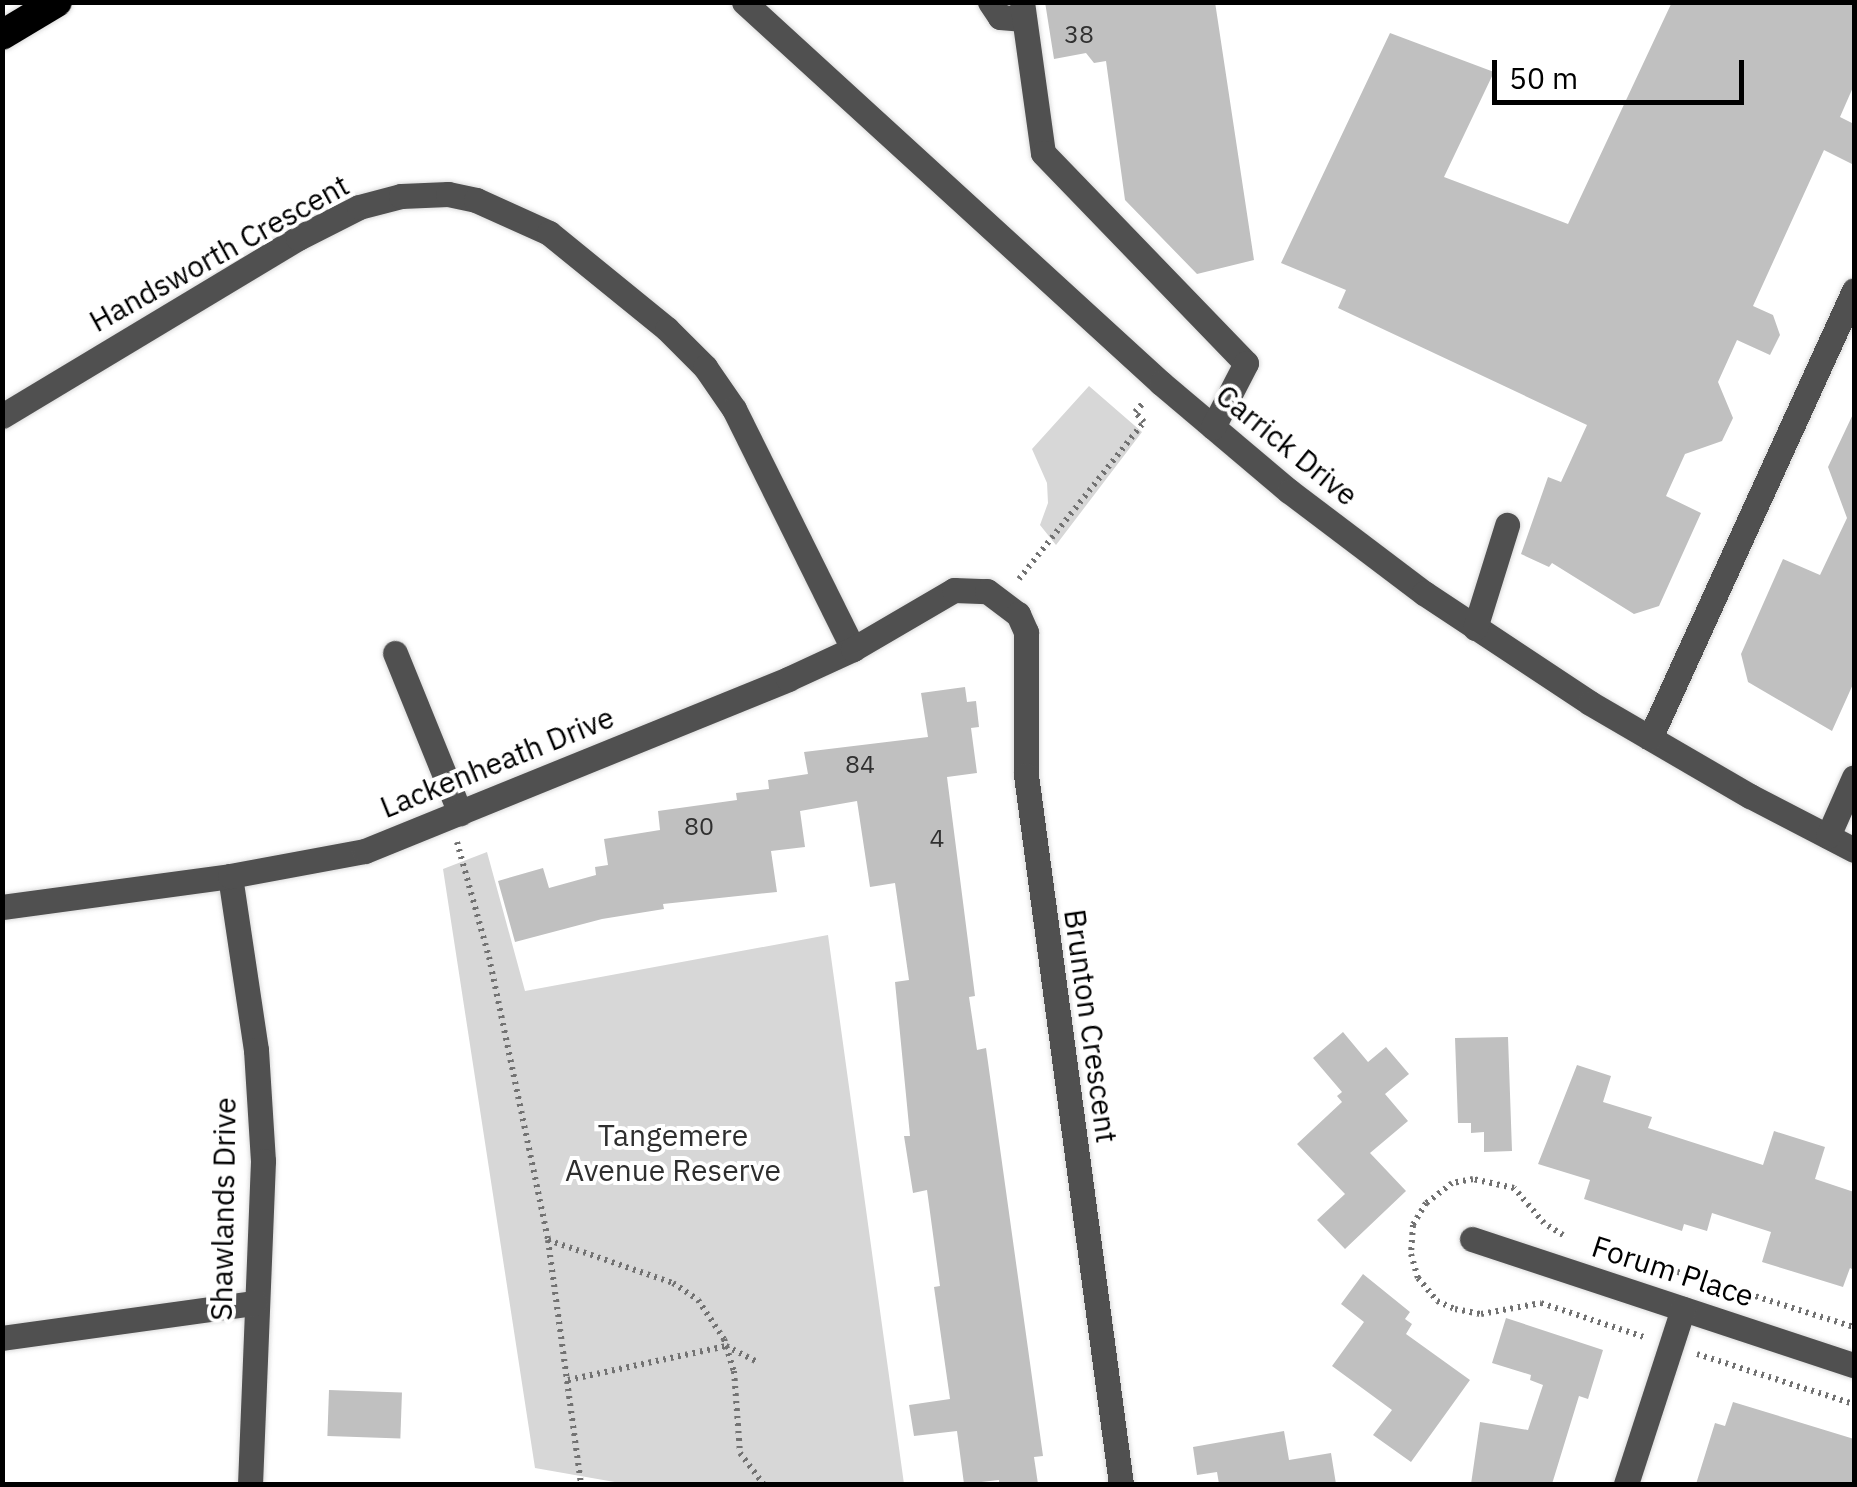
<!DOCTYPE html>
<style>
body{margin:0}
#map{position:relative;width:1857px;height:1487px;overflow:hidden;background:#fff;font-family:"IBM Plex Sans",sans-serif}
div>[style]{position:absolute}
.green>*{inset:0;background:#d7d7d7}
.building>*{inset:0;background:#c0c0c0;transform-origin:0 0}
.path>*{height:6px;margin-top:-3px;transform-origin:0;background:repeating-linear-gradient(90deg,#727272 0 2.5px,transparent 0 7.5px)}
.roads{filter:drop-shadow(0 0 2px #dbdbdb) drop-shadow(0 0 2px #dbdbdb)}
.minor>*{height:25px;margin:-12.5px;padding:0 12.5px;transform-origin:12.5px;border-radius:12.5px;background:#505050}
.highway>*{height:30px;margin:-15px;padding:0 15px;transform-origin:15px;border-radius:15px;background:#000}
span{translate:-50% -50%;white-space:nowrap;text-align:center;line-height:1.15;-webkit-text-stroke:8px #fff;paint-order:stroke}
.number-label{font-size:25px;color:#303030}
.number-label span{-webkit-text-stroke-width:0}
.street-label{font-size:30px;color:#000}
.park-label{font-size:30px;color:#2e2e2e}
.frame{position:absolute;inset:0;border:5px solid #000;pointer-events:none}
.scale{position:absolute;left:1492px;top:60px;width:252px;height:45px;box-sizing:border-box;border:5px solid #000;border-top:0;padding-left:12px;font-size:30px;line-height:35px;white-space:nowrap;color:#000;-webkit-text-stroke:8px #fff;paint-order:stroke}
</style>
<div id="map">
<div class="green">
<i style="clip-path:polygon(1089px 386px,1142px 432px,1056px 545px,1040px 525px,1048px 503px,1047px 483px,1032px 449px)"></i>
<i style="clip-path:polygon(487px 852px,525px 991px,828px 935px,904px 1484px,626px 1484px,535px 1468px,443px 869px)"></i>
</div>
<div class="building">
<i style="clip-path:polygon(1045px 2px,1215px 2px,1254px 260px,1197px 274px,1125px 200px,1106px 61px,1094px 63px,1086px 53px,1054px 59px)"></i>
<i style="clip-path:polygon(1672px 2px,1854px 2px,1854px 85px,1840px 117px,1854px 124px,1854px 165px,1824px 150px,1753px 306px,1773px 315px,1780px 335px,1770px 355px,1737px 340px,1718px 382px,1733px 418px,1722px 441px,1685px 454px,1666px 496px,1701px 513px,1659px 606px,1634px 614px,1552px 563px,1549px 567px,1521px 554px,1548px 477px,1561px 482px,1587px 425px,1338px 308px,1346px 290px,1281px 263px,1390px 33px,1494px 72px,1444px 177px,1568px 224px)"></i>
<i style="clip-path:polygon(1854px 412px,1854px 682px,1832px 731px,1748px 682px,1741px 654px,1783px 559px,1820px 575px,1847px 518px,1828px 467px)"></i>
<i style="clip-path:polygon(965px 687px,967px 702px,976px 701px,979px 727px,971px 728px,977px 773px,947px 777px,975px 996px,969px 997px,977px 1050px,986px 1048px,1043px 1456px,1034px 1457px,1038px 1484px,999px 1484px,999px 1480px,964px 1484px,957px 1431px,914px 1436px,909px 1405px,950px 1399px,934px 1287px,940px 1286px,927px 1190px,913px 1193px,904px 1136px,910px 1136px,895px 982px,909px 980px,895px 883px,870px 887px,857px 801px,800px 811px,805px 847px,771px 851px,777px 892px,663px 904px,664px 909px,602px 919px,515px 942px,498px 881px,543px 868px,549px 888px,596px 875px,595px 867px,608px 865px,604px 839px,660px 830px,658px 811px,737px 800px,736px 793px,769px 789px,768px 780px,808px 774px,804px 752px,928px 737px,921px 693px)"></i>
<i style="clip-path:polygon(1343px 1032px,1368px 1062px,1386px 1047px,1409px 1074px,1385px 1094px,1408px 1121px,1370px 1153px,1406px 1191px,1345px 1249px,1317px 1220px,1345px 1194px,1297px 1144px,1342px 1102px,1337px 1096px,1342px 1092px,1313px 1058px)"></i>
<i style="clip-path:polygon(1508px 1037px,1512px 1151px,1484px 1152px,1484px 1132px,1471px 1133px,1471px 1123px,1458px 1123px,1455px 1038px)"></i>
<i style="clip-path:polygon(1577px 1065px,1611px 1076px,1603px 1102px,1652px 1117px,1648px 1128px,1763px 1165px,1774px 1131px,1825px 1147px,1815px 1179px,1854px 1192px,1854px 1270px,1850px 1268px,1843px 1287px,1762px 1262px,1771px 1232px,1712px 1213px,1707px 1231px,1684px 1224px,1682px 1231px,1584px 1199px,1590px 1180px,1538px 1164px)"></i>
<i style="clip-path:polygon(1363px 1274px,1410px 1312px,1405px 1319px,1412px 1324px,1406px 1334px,1470px 1380px,1411px 1462px,1373px 1435px,1392px 1410px,1332px 1366px,1364px 1322px,1341px 1304px)"></i>
<i style="clip-path:polygon(1506px 1318px,1603px 1350px,1588px 1399px,1579px 1396px,1552px 1484px,1471px 1484px,1480px 1422px,1528px 1430px,1543px 1385px,1530px 1380px,1531px 1375px,1492px 1363px)"></i>
<i style="left:329px;top:1390px;width:73px;height:46px;rotate:2deg"></i>
<i style="clip-path:polygon(1733px 1402px,1854px 1439px,1854px 1484px,1696px 1484px,1715px 1423px,1725px 1426px)"></i>
<i style="clip-path:polygon(1284px 1431px,1289px 1460px,1331px 1453px,1336px 1484px,1219px 1484px,1217px 1472px,1197px 1475px,1193px 1447px)"></i>
</div>
<div class="path">
<i style="left:1019px;top:579px;width:201px;rotate:-51.5deg"></i>
<i style="left:1144px;top:422px;width:13px;rotate:-132deg"></i>
<i style="left:1135px;top:412px;width:13px;rotate:-48deg"></i>
<i style="left:457px;top:842px;width:119px;rotate:74.5deg"></i>
<i style="left:489px;top:957px;width:289px;rotate:78.2deg"></i>
<i style="left:548px;top:1240px;width:132px;rotate:19deg"></i>
<i style="left:673px;top:1283px;width:30px;rotate:34deg"></i>
<i style="left:698px;top:1300px;width:47px;rotate:56.3deg"></i>
<i style="left:724px;top:1339px;width:34px;rotate:73deg"></i>
<i style="left:734px;top:1371px;width:82px;rotate:85.8deg"></i>
<i style="left:740px;top:1453px;width:39px;rotate:53deg"></i>
<i style="left:1563px;top:1235px;width:22px;rotate:-148deg"></i>
<i style="left:1544px;top:1223px;width:46px;rotate:-130.6deg"></i>
<i style="left:1514px;top:1188px;width:42px;rotate:-167.6deg"></i>
<i style="left:1473px;top:1179px;width:21px;rotate:169deg"></i>
<i style="left:1452px;top:1183px;width:33px;rotate:142deg"></i>
<i style="left:1426px;top:1203px;width:26px;rotate:121deg"></i>
<i style="left:1413px;top:1225px;width:29px;rotate:94deg"></i>
<i style="left:1411px;top:1254px;width:25px;rotate:74deg"></i>
<i style="left:1418px;top:1278px;width:30px;rotate:50deg"></i>
<i style="left:1437px;top:1301px;width:20px;rotate:24deg"></i>
<i style="left:1455px;top:1309px;width:26px;rotate:11deg"></i>
<i style="left:1481px;top:1314px;width:61px;rotate:-10.4deg"></i>
<i style="left:1541px;top:1303px;width:112px;rotate:18.3deg"></i>
<i style="left:548px;top:1240px;width:246px;rotate:82.3deg"></i>
<i style="left:1627px;top:1256px;width:238px;rotate:17.4deg"></i>
<i style="left:1697px;top:1354px;width:165px;rotate:17.7deg"></i>
<i style="left:568px;top:1380px;width:162px;rotate:-12.1deg"></i>
<i style="left:726px;top:1346px;width:35px;rotate:27deg"></i>
</div>
<div class="roads">
<div class="minor">
<i style="left:744px;top:2px;width:565px;rotate:42.42deg"></i>
<i style="left:1161px;top:383px;width:167px;rotate:40.2deg"></i>
<i style="left:1289px;top:491px;width:169px;rotate:37.1deg"></i>
<i style="left:1424px;top:593px;width:199px;rotate:33.5deg"></i>
<i style="left:1590px;top:703px;width:185px;rotate:30.2deg"></i>
<i style="left:1750px;top:796px;width:117px;rotate:27.4deg"></i>
<i style="left:990px;top:2px;width:18px;rotate:56deg"></i>
<i style="left:1000px;top:17px;width:24px;rotate:5deg"></i>
<i style="left:1022px;top:2px;width:152px;rotate:82.1deg"></i>
<i style="left:1043px;top:153px;width:292px;rotate:46deg"></i>
<i style="left:1246px;top:363px;width:72px;rotate:117.3deg"></i>
<i style="left:2px;top:416px;width:345px;rotate:-31deg"></i>
<i style="left:298px;top:238px;width:68px;rotate:-26.9deg"></i>
<i style="left:359px;top:207px;width:43px;rotate:-14.7deg"></i>
<i style="left:401px;top:196px;width:47px;rotate:-2.4deg"></i>
<i style="left:448px;top:194px;width:29px;rotate:12deg"></i>
<i style="left:476px;top:200px;width:80px;rotate:24.3deg"></i>
<i style="left:549px;top:233px;width:152px;rotate:39.1deg"></i>
<i style="left:667px;top:329px;width:54px;rotate:45deg"></i>
<i style="left:705px;top:367px;width:51px;rotate:55.4deg"></i>
<i style="left:734px;top:409px;width:268px;rotate:63.6deg"></i>
<i style="left:1475px;top:628px;width:108px;rotate:-72.7deg"></i>
<i style="left:395px;top:653px;width:173px;rotate:67.9deg"></i>
<i style="left:1650px;top:738px;width:492px;rotate:-65.5deg"></i>
<i style="left:1828px;top:836px;width:64px;rotate:-66.2deg"></i>
<i style="left:230px;top:876px;width:176px;rotate:81.5deg"></i>
<i style="left:256px;top:1050px;width:111px;rotate:86.4deg"></i>
<i style="left:263px;top:1161px;width:323px;rotate:92.3deg"></i>
<i style="left:2px;top:907px;width:230px;rotate:-7.7deg"></i>
<i style="left:230px;top:876px;width:137px;rotate:-10.5deg"></i>
<i style="left:365px;top:851px;width:457px;rotate:-22.1deg"></i>
<i style="left:788px;top:679px;width:72px;rotate:-24.8deg"></i>
<i style="left:853px;top:649px;width:117px;rotate:-30.3deg"></i>
<i style="left:954px;top:590px;width:33px;rotate:2deg"></i>
<i style="left:987px;top:591px;width:39px;rotate:37deg"></i>
<i style="left:1018px;top:614px;width:20px;rotate:66deg"></i>
<i style="left:1026px;top:632px;width:143px;rotate:90deg"></i>
<i style="left:1026px;top:775px;width:715px;rotate:82.37deg"></i>
<i style="left:1472px;top:1239px;width:402px;rotate:18.3deg"></i>
<i style="left:2px;top:1338px;width:255px;rotate:-7.9deg"></i>
<i style="left:1626px;top:1484px;width:184px;rotate:-72deg"></i>
</div>
<div class="highway">
<i style="left:2px;top:35px;width:64px;rotate:-31deg"></i>
</div>
</div>
<div class="number-label">
<span style="left:1079px;top:34px">38</span>
<span style="left:860px;top:764px">84</span>
<span style="left:699px;top:826px">80</span>
<span style="left:937px;top:838px">4</span>
</div>
<div class="street-label">
<span style="left:219px;top:253px;rotate:-29deg">Handsworth Crescent</span>
<span style="left:1287px;top:445px;rotate:39deg">Carrick Drive</span>
<span style="left:497px;top:762px;rotate:-22deg">Lackenheath Drive</span>
<span style="left:1091px;top:1026px;rotate:82deg">Brunton Crescent</span>
<span style="left:223px;top:1209px;rotate:-89deg">Shawlands Drive</span>
<span style="left:1673px;top:1271px;rotate:18deg">Forum Place</span>
</div>
<div class="park-label">
<span style="left:673px;top:1152px">Tangemere<br>Avenue Reserve</span>
</div>
<div class="frame"></div>
<div class="scale">50 m</div>
</div>
